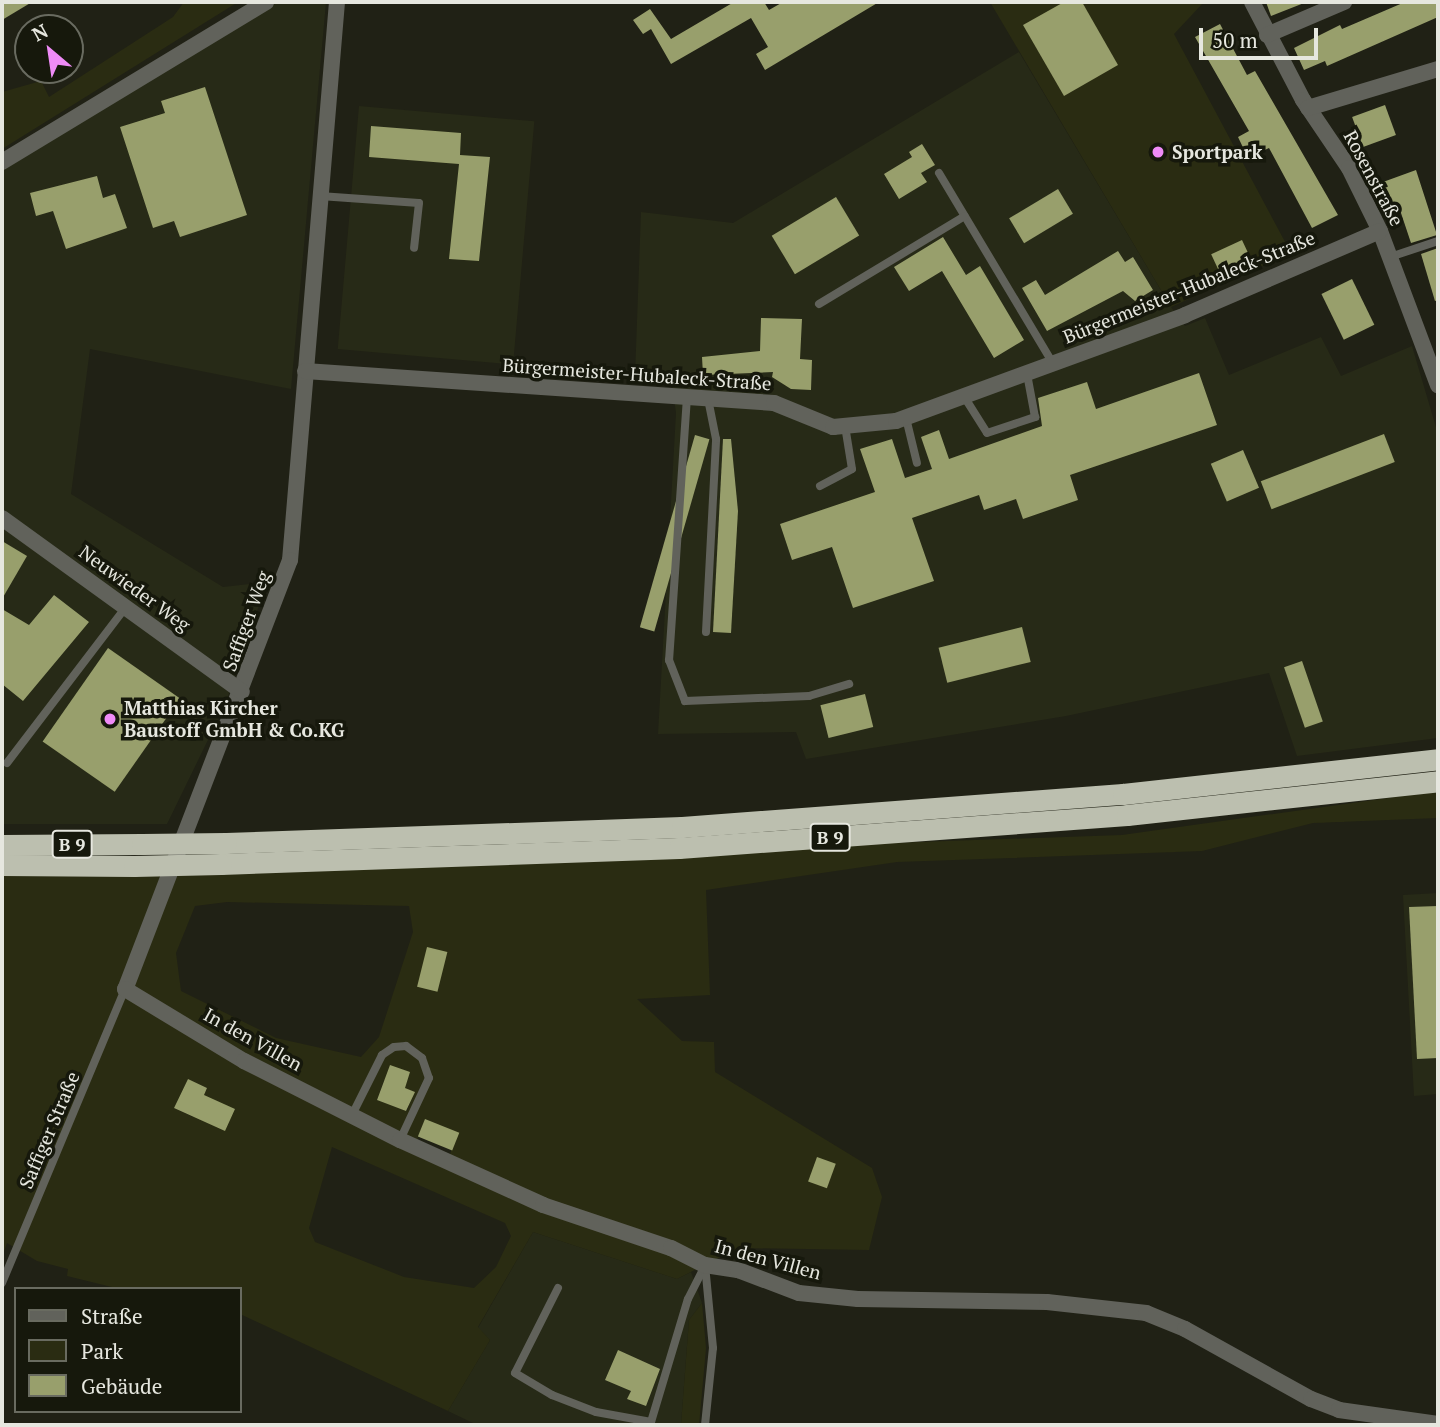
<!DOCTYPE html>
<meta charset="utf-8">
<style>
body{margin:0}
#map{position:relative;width:1440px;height:1427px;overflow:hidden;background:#202115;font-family:"PT Serif",serif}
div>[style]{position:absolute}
.built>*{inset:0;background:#272a17;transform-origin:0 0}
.green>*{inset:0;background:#2a2c12}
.building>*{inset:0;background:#989f6c;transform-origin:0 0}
.lane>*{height:8px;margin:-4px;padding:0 4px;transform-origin:4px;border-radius:4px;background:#61625b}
.street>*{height:16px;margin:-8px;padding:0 8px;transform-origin:8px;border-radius:8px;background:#61625b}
.highway>*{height:21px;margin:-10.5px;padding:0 10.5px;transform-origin:10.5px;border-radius:10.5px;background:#bcbfaf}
.highway-bridge>*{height:21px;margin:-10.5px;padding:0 10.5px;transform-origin:10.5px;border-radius:10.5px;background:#bcbfaf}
.dots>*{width:19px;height:19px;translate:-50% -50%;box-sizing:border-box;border:4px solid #16180c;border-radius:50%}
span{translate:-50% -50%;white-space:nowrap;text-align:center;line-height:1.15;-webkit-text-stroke:7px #16180c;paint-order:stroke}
.shield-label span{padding:2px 5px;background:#16180c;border:2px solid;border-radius:5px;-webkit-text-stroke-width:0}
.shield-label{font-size:18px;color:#e6e7df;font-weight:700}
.poi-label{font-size:19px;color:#e6e7df;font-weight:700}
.left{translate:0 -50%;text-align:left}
.street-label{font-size:19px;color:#e6e7df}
.frame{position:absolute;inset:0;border:4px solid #e6e7df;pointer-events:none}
.legend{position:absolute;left:14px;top:1287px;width:228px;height:126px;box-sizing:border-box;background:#16180c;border:2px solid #696b60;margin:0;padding:9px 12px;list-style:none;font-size:21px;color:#e6e7df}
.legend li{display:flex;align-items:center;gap:14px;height:35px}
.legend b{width:35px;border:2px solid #696b60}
.north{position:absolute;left:14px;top:14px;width:70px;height:70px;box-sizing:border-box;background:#16180c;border:2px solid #696b60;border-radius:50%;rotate:331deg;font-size:19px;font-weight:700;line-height:28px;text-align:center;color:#e6e7df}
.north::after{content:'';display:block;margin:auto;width:24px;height:32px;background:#ef8bf7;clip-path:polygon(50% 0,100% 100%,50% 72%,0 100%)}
.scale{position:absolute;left:1199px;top:28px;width:119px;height:32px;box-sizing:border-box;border:4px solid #e6e7df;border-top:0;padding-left:9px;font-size:21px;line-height:24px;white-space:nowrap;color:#e6e7df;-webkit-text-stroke:5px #16180c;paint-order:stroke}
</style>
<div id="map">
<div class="built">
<i style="clip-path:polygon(278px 2px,326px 2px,291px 389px,90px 349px,71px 494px,223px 587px,267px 582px,225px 705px,167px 824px,2px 824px,2px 166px)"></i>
<i style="clip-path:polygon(1019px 52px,1171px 307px,1185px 326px,1205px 318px,1229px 375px,1321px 337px,1341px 376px,1412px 346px,1438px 434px,1438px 738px,1297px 756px,1269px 673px,1066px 716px,806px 759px,796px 732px,658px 734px,676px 413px,671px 375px,635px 376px,641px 212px,733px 223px)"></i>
<i style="left:359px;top:106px;width:176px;height:244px;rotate:5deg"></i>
<i style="clip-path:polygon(1438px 893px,1438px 1094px,1414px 1096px,1403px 895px)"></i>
<i style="clip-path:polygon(533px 1232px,677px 1279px,691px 1272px,702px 1303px,689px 1320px,681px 1425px,477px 1425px,448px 1411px,490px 1340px,478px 1328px)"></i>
</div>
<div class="green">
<i style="clip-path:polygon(184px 2px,238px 2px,2px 149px,2px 92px,41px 81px,49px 97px,173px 17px)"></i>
<i style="clip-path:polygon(990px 2px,1204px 2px,1174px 34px,1291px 253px,1171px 307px)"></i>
<i style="clip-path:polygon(evenodd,1438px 791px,1438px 818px,1313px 823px,1202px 851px,897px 862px,706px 890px,710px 995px,637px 999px,682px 1041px,714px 1042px,715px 1072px,872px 1168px,882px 1197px,869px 1250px,738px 1248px,677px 1279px,533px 1232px,478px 1327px,490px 1340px,448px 1411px,240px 1314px,240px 1289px,120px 1289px,67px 1276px,68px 1269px,37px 1261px,7px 1243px,2px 1257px,2px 874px,1122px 835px,1438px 791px,227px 902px,409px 906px,413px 932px,379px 1037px,361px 1057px,276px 1038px,181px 991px,176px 953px,195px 906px,227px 902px,1438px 791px,188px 1079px,207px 1088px,193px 1117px,174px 1108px,188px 1079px,1438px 791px,384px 1080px,414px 1092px,407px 1111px,377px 1100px,384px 1080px,1438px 791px,425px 1119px,458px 1133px,450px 1154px,417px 1141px,425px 1119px,1438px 791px,332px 1147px,505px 1223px,511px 1236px,496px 1267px,474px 1288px,404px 1277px,315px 1242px,309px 1228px,332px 1147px)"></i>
<i style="clip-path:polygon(702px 1303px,706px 1348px,699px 1425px,681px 1425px,689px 1320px)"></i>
</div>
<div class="building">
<i style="clip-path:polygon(2px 2px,32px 2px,2px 20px)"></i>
<i style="clip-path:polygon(734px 2px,764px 2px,769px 10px,783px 2px,879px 2px,765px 70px,756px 54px,768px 47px,751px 18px,671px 64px,651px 29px,643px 34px,633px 20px,650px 9px,671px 39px)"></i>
<i style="clip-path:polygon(1064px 2px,1082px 2px,1118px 65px,1064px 96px,1023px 25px)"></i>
<i style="clip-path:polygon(1266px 2px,1304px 2px,1304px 3px,1271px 16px)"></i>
<i style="clip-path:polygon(1405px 2px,1438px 2px,1438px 17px,1327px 66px,1325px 61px,1304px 70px,1294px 48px,1340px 25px,1342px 29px)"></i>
<i style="clip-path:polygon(1220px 24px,1247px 75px,1255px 71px,1338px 215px,1312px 228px,1269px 148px,1248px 158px,1238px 137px,1249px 131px,1195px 37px)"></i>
<i style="clip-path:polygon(205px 87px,247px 215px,180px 237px,174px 221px,153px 228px,120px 127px,165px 113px,161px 101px)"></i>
<i style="left:1385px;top:105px;width:32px;height:35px;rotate:70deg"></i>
<i style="clip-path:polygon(371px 126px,461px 133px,460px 155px,490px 157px,479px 261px,449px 259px,459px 164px,369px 157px)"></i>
<i style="clip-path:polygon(922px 144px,935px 165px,921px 173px,927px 182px,899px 199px,884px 174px,912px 157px,909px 152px)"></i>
<i style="clip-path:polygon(1416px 170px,1437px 235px,1411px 243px,1399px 207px,1393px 209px,1383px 182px)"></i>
<i style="clip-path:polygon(97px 176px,103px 198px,115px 194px,127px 228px,66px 249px,53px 211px,36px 216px,30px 193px)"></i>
<i style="left:1058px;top:189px;width:29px;height:57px;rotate:59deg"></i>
<i style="left:836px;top:197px;width:45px;height:75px;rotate:59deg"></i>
<i style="clip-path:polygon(943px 237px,966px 275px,980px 266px,1024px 340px,994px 358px,942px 271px,909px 291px,894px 267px)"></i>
<i style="left:1242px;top:240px;width:23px;height:34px;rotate:65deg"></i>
<i style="clip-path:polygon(1438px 248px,1438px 300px,1435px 301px,1421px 254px)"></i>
<i style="clip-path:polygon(1118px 251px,1125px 262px,1133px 257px,1153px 290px,1135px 301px,1123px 291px,1047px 331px,1022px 288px,1036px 280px,1045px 295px)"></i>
<i style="left:1352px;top:279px;width:51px;height:34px;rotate:64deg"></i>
<i style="clip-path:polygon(761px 318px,802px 319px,800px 359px,812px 360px,811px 390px,791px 389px,772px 377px,773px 372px,703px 375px,702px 357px,760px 351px)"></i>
<i style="clip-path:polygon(1199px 373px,1217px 425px,1070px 475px,1078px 500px,1023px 519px,1016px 499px,984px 510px,979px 495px,912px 518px,934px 581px,853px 608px,832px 547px,792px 560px,780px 524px,875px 492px,860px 449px,892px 439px,905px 478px,932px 469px,921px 437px,939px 430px,949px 459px,1042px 426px,1038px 398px,1087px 382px,1096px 409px)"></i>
<i style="left:1384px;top:434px;width:30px;height:132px;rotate:69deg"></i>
<i style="left:695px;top:435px;width:15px;height:200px;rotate:16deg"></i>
<i style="clip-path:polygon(723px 439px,731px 439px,738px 511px,731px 633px,713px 632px)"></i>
<i style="left:1243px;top:450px;width:41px;height:35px;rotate:67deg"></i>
<i style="clip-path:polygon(2px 541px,27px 556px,2px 599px)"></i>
<i style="clip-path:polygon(54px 595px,89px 622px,23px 701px,2px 684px,2px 609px,29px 625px)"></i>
<i style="left:1022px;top:627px;width:36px;height:86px;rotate:76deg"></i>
<i style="left:108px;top:648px;width:88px;height:114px;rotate:35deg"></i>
<i style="left:1302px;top:661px;width:64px;height:19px;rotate:71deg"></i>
<i style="left:865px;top:694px;width:34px;height:46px;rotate:76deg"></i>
<i style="clip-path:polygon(1438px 906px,1438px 1058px,1417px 1059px,1409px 907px)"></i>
<i style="left:427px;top:947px;width:21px;height:41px;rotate:14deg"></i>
<i style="clip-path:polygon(390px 1065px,410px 1072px,405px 1088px,415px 1092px,406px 1111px,377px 1100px)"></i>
<i style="clip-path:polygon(188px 1079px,207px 1088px,204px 1095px,235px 1109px,225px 1131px,174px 1108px)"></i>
<i style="left:425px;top:1119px;width:37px;height:19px;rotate:22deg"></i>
<i style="left:817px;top:1157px;width:20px;height:26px;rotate:20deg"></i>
<i style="clip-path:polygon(618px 1350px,660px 1369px,646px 1406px,627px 1399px,631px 1391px,605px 1380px)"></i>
</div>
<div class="lane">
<i style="left:939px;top:173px;width:224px;rotate:59.1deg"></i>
<i style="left:320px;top:196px;width:99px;rotate:4deg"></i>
<i style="left:419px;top:203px;width:45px;rotate:96.3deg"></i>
<i style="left:1390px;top:257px;width:51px;rotate:-18.4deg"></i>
<i style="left:819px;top:304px;width:170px;rotate:-31.1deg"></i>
<i style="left:687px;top:397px;width:264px;rotate:93.9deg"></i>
<i style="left:669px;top:660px;width:44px;rotate:68.7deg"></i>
<i style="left:685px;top:701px;width:124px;rotate:-2.3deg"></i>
<i style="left:809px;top:696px;width:42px;rotate:-16.7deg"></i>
<i style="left:965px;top:398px;width:41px;rotate:57.8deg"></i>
<i style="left:987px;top:433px;width:51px;rotate:-18.4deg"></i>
<i style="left:1035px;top:417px;width:44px;rotate:-100.5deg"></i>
<i style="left:906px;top:418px;width:46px;rotate:76.3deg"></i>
<i style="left:820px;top:486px;width:36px;rotate:-28deg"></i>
<i style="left:852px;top:469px;width:44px;rotate:-99.2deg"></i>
<i style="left:706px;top:632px;width:193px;rotate:-87deg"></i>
<i style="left:716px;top:439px;width:41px;rotate:-101.3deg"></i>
<i style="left:7px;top:763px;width:196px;rotate:-52.7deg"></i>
<i style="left:352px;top:1115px;width:67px;rotate:-63.4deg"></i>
<i style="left:382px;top:1055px;width:14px;rotate:-34deg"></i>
<i style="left:394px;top:1047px;width:12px;rotate:-5deg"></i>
<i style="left:406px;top:1046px;width:20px;rotate:37deg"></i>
<i style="left:422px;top:1058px;width:21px;rotate:71deg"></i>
<i style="left:429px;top:1078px;width:68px;rotate:115.1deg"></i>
<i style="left:2px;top:1283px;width:319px;rotate:-67.3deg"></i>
<i style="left:558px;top:1288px;width:95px;rotate:116.8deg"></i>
<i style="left:515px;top:1373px;width:43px;rotate:30.7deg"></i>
<i style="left:552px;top:1395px;width:47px;rotate:21.1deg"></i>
<i style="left:596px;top:1412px;width:56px;rotate:10.3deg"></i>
<i style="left:651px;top:1422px;width:128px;rotate:-73.3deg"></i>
<i style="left:688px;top:1299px;width:38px;rotate:-63deg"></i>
<i style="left:705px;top:1425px;width:77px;rotate:-84.1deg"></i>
<i style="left:713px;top:1348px;width:83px;rotate:-95.5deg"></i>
</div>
<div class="street">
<i style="left:337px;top:2px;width:560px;rotate:94.81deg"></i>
<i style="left:290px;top:560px;width:460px;rotate:111deg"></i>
<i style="left:125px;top:989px;width:139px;rotate:31.2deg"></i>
<i style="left:244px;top:1061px;width:175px;rotate:26.9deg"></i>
<i style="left:400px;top:1140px;width:157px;rotate:24.4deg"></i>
<i style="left:543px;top:1205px;width:135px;rotate:18.6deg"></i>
<i style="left:671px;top:1248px;width:38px;rotate:27deg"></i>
<i style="left:705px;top:1265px;width:33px;rotate:9deg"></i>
<i style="left:738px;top:1270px;width:65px;rotate:20.7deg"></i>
<i style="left:799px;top:1293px;width:59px;rotate:5.8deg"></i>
<i style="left:858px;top:1299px;width:189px;rotate:0.9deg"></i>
<i style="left:1047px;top:1302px;width:100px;rotate:6.3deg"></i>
<i style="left:1146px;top:1313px;width:42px;rotate:22.3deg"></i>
<i style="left:1185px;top:1329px;width:144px;rotate:29.1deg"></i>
<i style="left:1311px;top:1399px;width:30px;rotate:21deg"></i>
<i style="left:1339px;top:1410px;width:100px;rotate:8deg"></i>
<i style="left:1252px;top:2px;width:110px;rotate:62.5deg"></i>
<i style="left:1303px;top:100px;width:82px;rotate:55.9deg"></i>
<i style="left:1349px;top:168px;width:70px;rotate:63.8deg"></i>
<i style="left:1380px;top:231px;width:165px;rotate:69.4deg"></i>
<i style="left:1267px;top:35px;width:84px;rotate:-23.2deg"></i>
<i style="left:1308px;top:108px;width:136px;rotate:-16.7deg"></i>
<i style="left:2px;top:162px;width:309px;rotate:-31.2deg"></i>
<i style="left:305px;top:371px;width:470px;rotate:3.9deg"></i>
<i style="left:774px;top:403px;width:64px;rotate:22.1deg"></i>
<i style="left:833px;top:427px;width:63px;rotate:-5.4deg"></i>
<i style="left:896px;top:421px;width:308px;rotate:-20.1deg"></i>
<i style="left:1185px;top:315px;width:212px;rotate:-23.3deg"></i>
<i style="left:2px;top:518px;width:296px;rotate:35.9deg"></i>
</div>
<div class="highway">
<i style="left:226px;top:843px;width:456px;rotate:-2deg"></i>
<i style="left:682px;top:827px;width:442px;rotate:-4.3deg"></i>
<i style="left:1123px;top:794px;width:317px;rotate:-6.3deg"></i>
<i style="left:2px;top:845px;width:140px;rotate:-0.4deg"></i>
<i style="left:221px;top:864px;width:458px;rotate:-2deg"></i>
<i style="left:679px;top:848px;width:449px;rotate:-4.2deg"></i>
<i style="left:1127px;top:815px;width:313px;rotate:-6.2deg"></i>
<i style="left:2px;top:865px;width:132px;rotate:0.4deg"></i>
</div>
<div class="highway-bridge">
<i style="left:142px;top:844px;width:84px;rotate:-0.7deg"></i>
<i style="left:134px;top:866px;width:87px;rotate:-1.3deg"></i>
</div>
<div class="dots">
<i style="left:1158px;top:152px;background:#ef8bf7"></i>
<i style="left:110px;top:719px;background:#ef8bf7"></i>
</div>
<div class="shield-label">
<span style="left:830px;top:837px">B 9</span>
<span style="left:72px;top:844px">B 9</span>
</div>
<div class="poi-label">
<span class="left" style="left:1172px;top:152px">Sportpark</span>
<span class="left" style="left:124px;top:719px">Matthias Kircher<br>Baustoff GmbH &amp; Co.KG</span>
</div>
<div class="street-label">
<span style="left:1374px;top:178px;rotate:62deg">Rosenstraße</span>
<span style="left:1189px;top:287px;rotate:-22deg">Bürgermeister-Hubaleck-Straße</span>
<span style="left:637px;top:374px;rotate:4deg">Bürgermeister-Hubaleck-Straße</span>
<span style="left:135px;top:588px;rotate:36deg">Neuwieder Weg</span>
<span style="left:246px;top:621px;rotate:-70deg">Saffiger Weg</span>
<span style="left:253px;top:1039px;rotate:29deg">In den Villen</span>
<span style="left:49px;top:1130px;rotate:-67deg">Saffiger Straße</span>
<span style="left:768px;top:1259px;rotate:15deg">In den Villen</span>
</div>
<div class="frame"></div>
<ul class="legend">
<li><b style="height:9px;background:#61625b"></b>Straße</li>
<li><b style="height:19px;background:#2a2c12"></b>Park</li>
<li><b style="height:19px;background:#989f6c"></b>Gebäude</li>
</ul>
<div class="north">N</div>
<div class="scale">50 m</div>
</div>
